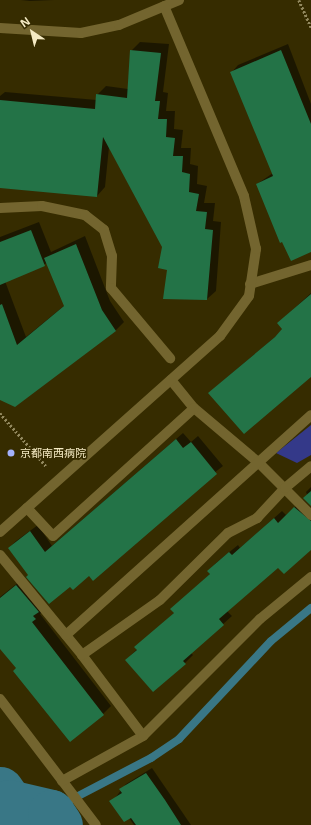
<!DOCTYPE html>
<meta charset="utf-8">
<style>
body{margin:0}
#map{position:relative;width:311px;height:825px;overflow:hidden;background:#362c00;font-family:"Open Sans","Noto Sans JP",sans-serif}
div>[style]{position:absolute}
.green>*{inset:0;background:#343989}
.shadow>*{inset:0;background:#0007}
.stream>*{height:8px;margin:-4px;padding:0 4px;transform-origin:4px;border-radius:4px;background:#397786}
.river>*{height:47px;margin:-23.5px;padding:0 23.5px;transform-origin:23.5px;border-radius:23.5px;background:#397786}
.building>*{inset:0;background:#237347}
.path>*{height:2.5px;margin-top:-1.25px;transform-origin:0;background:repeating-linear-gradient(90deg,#92885e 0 2px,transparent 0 4px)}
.minor>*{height:10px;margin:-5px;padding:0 5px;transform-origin:5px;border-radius:5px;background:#73652f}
.dots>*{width:11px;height:11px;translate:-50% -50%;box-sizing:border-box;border:2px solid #362c00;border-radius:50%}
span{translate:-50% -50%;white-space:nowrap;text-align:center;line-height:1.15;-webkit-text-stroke:3.5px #362c00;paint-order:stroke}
.poi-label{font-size:11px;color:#f5ebc4}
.left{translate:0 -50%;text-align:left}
.north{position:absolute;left:12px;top:12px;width:40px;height:40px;-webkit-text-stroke:3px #362c00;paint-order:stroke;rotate:325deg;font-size:11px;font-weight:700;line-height:16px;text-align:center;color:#f5ebc4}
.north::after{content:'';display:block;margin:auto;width:14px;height:18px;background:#f5ebc4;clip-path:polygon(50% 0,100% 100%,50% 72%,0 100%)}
</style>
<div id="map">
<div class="green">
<i style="clip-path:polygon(311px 425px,311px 455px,297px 463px,276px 453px)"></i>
</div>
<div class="shadow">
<i style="clip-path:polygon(21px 0,54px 0,30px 1px)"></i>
<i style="clip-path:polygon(140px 42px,169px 44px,163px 92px,168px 93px,166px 111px,175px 111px,174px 129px,183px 130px,181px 148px,191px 148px,190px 164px,198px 166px,197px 184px,207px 186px,204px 203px,215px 203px,213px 221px,221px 222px,216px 291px,207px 299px,168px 270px,163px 246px,109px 147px,105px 187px,97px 196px,0 187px,0 96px,5px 92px,97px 100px,97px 95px,106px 86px,128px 89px,131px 51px)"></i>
<i style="clip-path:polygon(288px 44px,311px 104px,311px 251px,257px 184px,273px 173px,232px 72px,238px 65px)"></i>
<i style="clip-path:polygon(evenodd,39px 222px,51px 252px,85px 236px,110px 301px,124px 322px,115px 331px,0 399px,0 237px,39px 222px,47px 263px,65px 305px,26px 337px,5px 281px,47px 263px)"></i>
<i style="clip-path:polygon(311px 293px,311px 376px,217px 386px,281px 332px,286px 316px)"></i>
<i style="clip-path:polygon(183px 433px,191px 442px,198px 436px,223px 466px,70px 586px,29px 575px,9px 548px,16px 541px,38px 525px,52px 546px)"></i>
<i style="clip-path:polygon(311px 487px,311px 505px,306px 492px)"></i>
<i style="clip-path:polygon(303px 500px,311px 508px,311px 549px,279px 566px,227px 611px,232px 616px,191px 653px,193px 655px,185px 663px,126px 660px,175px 612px,210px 574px,208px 571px,216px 563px,238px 545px,240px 548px,282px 511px,286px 515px)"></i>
<i style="clip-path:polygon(24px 578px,43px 611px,40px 614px,111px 706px,103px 714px,17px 668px,0 647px,0 597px)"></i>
<i style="clip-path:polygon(152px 768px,191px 825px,134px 825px,115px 798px,126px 784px)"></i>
</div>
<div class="stream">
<i style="left:0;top:809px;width:11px;rotate:-34deg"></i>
<i style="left:51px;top:813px;width:13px;rotate:-39deg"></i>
<i style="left:61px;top:805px;width:102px;rotate:-27.6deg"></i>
<i style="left:151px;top:758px;width:34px;rotate:-34deg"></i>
<i style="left:179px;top:739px;width:134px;rotate:-46.8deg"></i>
<i style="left:271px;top:641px;width:52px;rotate:-39.5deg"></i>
</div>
<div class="river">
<i style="left:0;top:790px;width:16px;rotate:55deg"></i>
<i style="left:9px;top:803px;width:43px;rotate:13.4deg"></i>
<i style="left:51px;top:813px;width:14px;rotate:56deg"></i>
</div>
<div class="building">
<i style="clip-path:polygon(130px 50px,161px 53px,155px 101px,160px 101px,158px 119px,167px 119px,166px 137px,175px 138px,173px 156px,183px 156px,182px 172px,190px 174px,189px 192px,199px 194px,196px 211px,207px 212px,205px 229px,213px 230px,207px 300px,163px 299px,167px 270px,158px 268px,162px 247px,103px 137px,97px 197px,0 188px,0 100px,95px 109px,96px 94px,127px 98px)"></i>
<i style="clip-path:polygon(281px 50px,311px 124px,311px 252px,291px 261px,282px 242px,280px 243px,256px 184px,273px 176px,230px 72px)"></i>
<i style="clip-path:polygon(31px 230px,45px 266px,0 285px,0 242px)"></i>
<i style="clip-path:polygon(76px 244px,102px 310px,116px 331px,15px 407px,0 400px,0 305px,2px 304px,17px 345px,64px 306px,44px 258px)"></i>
<i style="clip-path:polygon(311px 294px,311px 377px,244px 434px,208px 393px,275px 337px,282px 329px,277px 323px)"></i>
<i style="clip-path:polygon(176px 439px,183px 448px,191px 442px,217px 474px,93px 581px,89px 576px,73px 590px,70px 587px,49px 604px,26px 577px,28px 575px,8px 548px,30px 531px,45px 552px)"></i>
<i style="clip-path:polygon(311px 491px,311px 506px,303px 498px)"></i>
<i style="clip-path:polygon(294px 507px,311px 521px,311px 550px,284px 574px,278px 568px,219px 619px,224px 625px,183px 661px,186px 664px,153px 692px,125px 660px,137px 650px,134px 647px,174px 613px,170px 609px,210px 574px,207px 571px,229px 552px,232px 555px,274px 518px,278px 523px)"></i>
<i style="clip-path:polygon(16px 585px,39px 612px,33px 616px,36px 619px,32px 622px,104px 715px,70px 742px,13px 671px,16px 668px,0 649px,0 598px)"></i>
<i style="clip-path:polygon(146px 773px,165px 800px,181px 825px,136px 825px,131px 818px,124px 822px,109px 801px,122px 793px,119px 789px)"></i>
</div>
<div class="path">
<i style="left:299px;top:0;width:30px;rotate:66deg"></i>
<i style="left:0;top:413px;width:70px;rotate:49deg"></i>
</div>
<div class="minor">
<i style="left:0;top:28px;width:81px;rotate:3.5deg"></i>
<i style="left:81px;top:33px;width:39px;rotate:-12deg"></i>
<i style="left:119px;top:25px;width:65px;rotate:-22.6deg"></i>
<i style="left:0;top:208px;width:42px;rotate:-2.7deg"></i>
<i style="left:42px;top:206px;width:44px;rotate:11.8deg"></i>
<i style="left:85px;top:215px;width:24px;rotate:38deg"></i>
<i style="left:104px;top:230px;width:27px;rotate:73deg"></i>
<i style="left:112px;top:256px;width:32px;rotate:92deg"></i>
<i style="left:111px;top:288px;width:92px;rotate:49.9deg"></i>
<i style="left:250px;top:284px;width:64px;rotate:-17.3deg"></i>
<i style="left:171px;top:380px;width:36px;rotate:51deg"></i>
<i style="left:194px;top:408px;width:85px;rotate:40.2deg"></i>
<i style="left:259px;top:463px;width:74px;rotate:45deg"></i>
<i style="left:27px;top:508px;width:38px;rotate:47deg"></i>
<i style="left:53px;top:536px;width:190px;rotate:-42.2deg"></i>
<i style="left:0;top:532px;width:295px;rotate:-41.7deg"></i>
<i style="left:220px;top:336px;width:49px;rotate:-54.1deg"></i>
<i style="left:249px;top:296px;width:48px;rotate:-81.5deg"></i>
<i style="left:256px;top:249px;width:54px;rotate:-102.8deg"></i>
<i style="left:244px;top:196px;width:206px;rotate:-112.8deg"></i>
<i style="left:0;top:555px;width:129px;rotate:50.6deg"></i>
<i style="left:82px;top:655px;width:101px;rotate:53deg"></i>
<i style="left:66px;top:635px;width:329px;rotate:-41.9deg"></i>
<i style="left:82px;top:655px;width:95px;rotate:-35.2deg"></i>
<i style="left:160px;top:600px;width:95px;rotate:-44.6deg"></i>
<i style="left:228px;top:533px;width:33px;rotate:-27deg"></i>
<i style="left:257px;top:518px;width:41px;rotate:-47deg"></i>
<i style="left:285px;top:488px;width:34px;rotate:-40deg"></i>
<i style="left:0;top:699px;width:158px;rotate:52.7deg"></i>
<i style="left:62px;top:781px;width:93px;rotate:-29.1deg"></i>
<i style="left:143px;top:736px;width:165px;rotate:-45deg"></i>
<i style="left:260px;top:619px;width:66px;rotate:-39.5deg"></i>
</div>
<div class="dots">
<i style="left:11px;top:453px;background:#a4b2fc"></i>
</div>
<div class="poi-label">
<span class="left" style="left:20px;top:453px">京都南西病院</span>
</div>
<div class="north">N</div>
</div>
